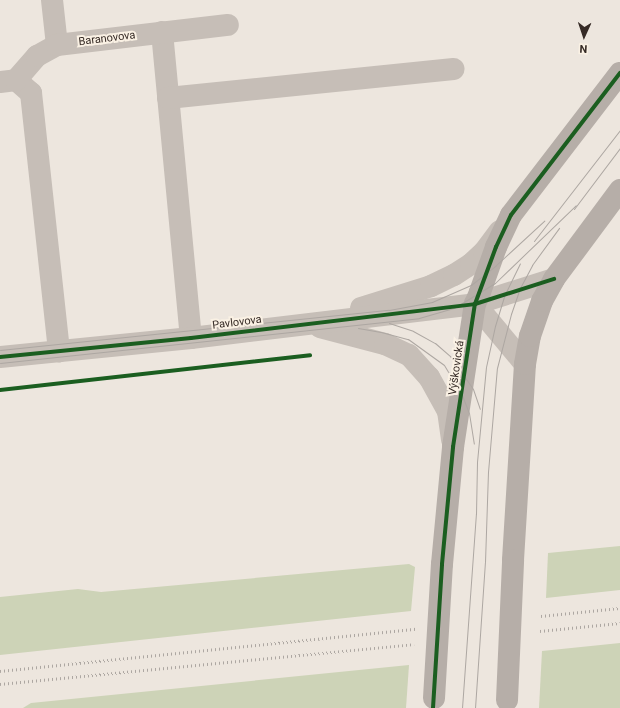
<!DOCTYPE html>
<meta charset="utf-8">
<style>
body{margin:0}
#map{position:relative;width:620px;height:708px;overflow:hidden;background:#ede6de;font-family:Roboto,sans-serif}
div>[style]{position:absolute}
.green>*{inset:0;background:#cdd3b7}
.street>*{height:22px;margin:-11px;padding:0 11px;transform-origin:11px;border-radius:11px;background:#c6beb7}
.secondary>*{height:22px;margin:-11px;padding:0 11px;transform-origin:11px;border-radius:11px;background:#b6aea8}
.tram>*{height:1px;margin:-0.5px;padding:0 0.5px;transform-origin:0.5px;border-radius:0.5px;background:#ada7a2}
.rail>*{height:3px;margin-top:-1.5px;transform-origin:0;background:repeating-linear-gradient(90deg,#ada7a2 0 1px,transparent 0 4px)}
.secondary-bridge>*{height:22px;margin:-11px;padding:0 11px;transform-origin:11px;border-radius:11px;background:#b6aea8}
.cycleway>*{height:4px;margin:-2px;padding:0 2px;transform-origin:2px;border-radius:2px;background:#1b5e20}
span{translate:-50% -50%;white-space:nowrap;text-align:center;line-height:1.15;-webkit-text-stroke:4px #faf1e4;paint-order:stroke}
.street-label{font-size:11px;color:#362b26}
.north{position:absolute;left:564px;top:16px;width:40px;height:40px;-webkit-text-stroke:3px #faf1e4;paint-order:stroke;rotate:183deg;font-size:11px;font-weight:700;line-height:16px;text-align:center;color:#362b26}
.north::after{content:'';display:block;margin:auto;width:14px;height:18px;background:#362b26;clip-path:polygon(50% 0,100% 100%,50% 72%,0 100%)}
</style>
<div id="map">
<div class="green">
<i style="clip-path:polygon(620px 546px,620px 590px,546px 598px,548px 553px)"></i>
<i style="clip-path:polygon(409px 564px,415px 567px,411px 611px,0 655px,0 597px,78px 589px,101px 592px)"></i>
<i style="clip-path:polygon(620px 643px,620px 708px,539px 708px,542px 651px)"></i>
<i style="clip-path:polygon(409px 665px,406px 708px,23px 708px,31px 703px)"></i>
</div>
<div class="street">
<i style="left:52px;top:0;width:45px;rotate:83.7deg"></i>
<i style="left:162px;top:32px;width:307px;rotate:84.6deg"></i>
<i style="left:16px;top:80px;width:20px;rotate:41deg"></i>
<i style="left:31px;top:93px;width:260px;rotate:83.8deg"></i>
<i style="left:0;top:82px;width:16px;rotate:-7deg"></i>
<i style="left:16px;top:80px;width:32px;rotate:-49deg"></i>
<i style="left:37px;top:56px;width:23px;rotate:-29deg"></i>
<i style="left:57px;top:45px;width:172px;rotate:-6.7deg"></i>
<i style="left:168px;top:98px;width:287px;rotate:-5.8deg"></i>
<i style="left:475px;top:304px;width:78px;rotate:50.2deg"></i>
<i style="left:361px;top:308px;width:73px;rotate:-17.4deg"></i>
<i style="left:431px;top:286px;width:25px;rotate:-26deg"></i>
<i style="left:454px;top:275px;width:20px;rotate:-33deg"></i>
<i style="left:471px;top:264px;width:18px;rotate:-43deg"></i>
<i style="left:484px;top:252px;width:26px;rotate:-53deg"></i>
<i style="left:320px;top:327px;width:67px;rotate:14.7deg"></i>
<i style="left:385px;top:344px;width:26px;rotate:25deg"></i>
<i style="left:409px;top:355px;width:30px;rotate:48deg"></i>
<i style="left:429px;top:377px;width:39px;rotate:61deg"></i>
<i style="left:448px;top:411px;width:29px;rotate:82deg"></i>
<i style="left:0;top:357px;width:192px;rotate:-5.7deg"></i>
<i style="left:191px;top:338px;width:286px;rotate:-6.8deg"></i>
<i style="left:475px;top:304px;width:83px;rotate:-17.6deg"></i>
</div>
<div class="secondary">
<i style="left:513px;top:560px;width:196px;rotate:-86.5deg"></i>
<i style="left:525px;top:364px;width:28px;rotate:-80deg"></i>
<i style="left:530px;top:336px;width:37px;rotate:-71deg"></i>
<i style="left:542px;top:301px;width:25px;rotate:-61deg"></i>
<i style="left:554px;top:279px;width:111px;rotate:-53.4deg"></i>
<i style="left:442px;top:564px;width:118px;rotate:-84.6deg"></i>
<i style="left:453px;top:447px;width:145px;rotate:-81.3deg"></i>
<i style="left:475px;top:304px;width:13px;rotate:-67deg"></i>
<i style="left:480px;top:292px;width:48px;rotate:-70.4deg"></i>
<i style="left:496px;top:247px;width:35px;rotate:-65deg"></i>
<i style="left:511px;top:215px;width:179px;rotate:-52.5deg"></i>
</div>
<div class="tram">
<i style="left:574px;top:209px;width:76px;rotate:-53deg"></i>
<i style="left:534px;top:241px;width:140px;rotate:-52.2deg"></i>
<i style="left:389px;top:323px;width:25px;rotate:18deg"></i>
<i style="left:413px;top:331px;width:25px;rotate:29deg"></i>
<i style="left:435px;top:343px;width:20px;rotate:41deg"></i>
<i style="left:450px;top:356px;width:40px;rotate:55.1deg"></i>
<i style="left:473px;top:389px;width:21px;rotate:71deg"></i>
<i style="left:358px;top:328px;width:23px;rotate:10deg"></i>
<i style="left:381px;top:332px;width:28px;rotate:15deg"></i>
<i style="left:408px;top:339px;width:44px;rotate:35.8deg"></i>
<i style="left:444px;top:365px;width:35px;rotate:59deg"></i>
<i style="left:462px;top:395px;width:19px;rotate:69deg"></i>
<i style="left:469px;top:413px;width:31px;rotate:81deg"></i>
<i style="left:0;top:350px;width:391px;rotate:-5.9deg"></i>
<i style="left:389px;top:310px;width:44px;rotate:-10.5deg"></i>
<i style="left:432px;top:302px;width:43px;rotate:-23.6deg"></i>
<i style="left:471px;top:285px;width:31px;rotate:-38deg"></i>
<i style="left:495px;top:266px;width:67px;rotate:-42.6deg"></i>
<i style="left:0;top:363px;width:421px;rotate:-6.1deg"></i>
<i style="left:419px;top:318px;width:36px;rotate:-16deg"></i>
<i style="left:454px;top:308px;width:48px;rotate:-31.4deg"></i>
<i style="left:495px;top:283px;width:112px;rotate:-43.9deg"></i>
<i style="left:462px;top:708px;width:195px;rotate:-85.9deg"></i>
<i style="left:476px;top:514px;width:52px;rotate:-88.9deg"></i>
<i style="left:477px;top:462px;width:95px;rotate:-84.6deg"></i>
<i style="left:486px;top:367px;width:42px;rotate:-77.6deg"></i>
<i style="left:495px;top:326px;width:34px;rotate:-73deg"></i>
<i style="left:505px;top:294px;width:34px;rotate:-64deg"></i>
<i style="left:475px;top:708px;width:146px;rotate:-86.1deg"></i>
<i style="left:485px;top:562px;width:90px;rotate:-88.1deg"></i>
<i style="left:488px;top:472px;width:104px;rotate:-85.1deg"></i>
<i style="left:497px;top:368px;width:56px;rotate:-75.5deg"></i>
<i style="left:511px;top:314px;width:28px;rotate:-71deg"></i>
<i style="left:520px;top:288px;width:26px;rotate:-62deg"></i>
<i style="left:532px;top:265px;width:46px;rotate:-53.9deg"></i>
</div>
<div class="rail">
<i style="left:541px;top:616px;width:79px;rotate:-5.8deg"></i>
<i style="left:540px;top:631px;width:80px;rotate:-5.7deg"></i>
<i style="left:0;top:671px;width:418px;rotate:-5.8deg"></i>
<i style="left:0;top:684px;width:416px;rotate:-5.5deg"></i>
</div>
<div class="secondary-bridge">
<i style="left:434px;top:698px;width:134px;rotate:-86.6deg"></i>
<i style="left:507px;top:700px;width:140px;rotate:-87.5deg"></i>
</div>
<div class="cycleway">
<i style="left:0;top:357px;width:192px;rotate:-5.7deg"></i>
<i style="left:191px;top:338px;width:286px;rotate:-6.8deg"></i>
<i style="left:475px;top:304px;width:83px;rotate:-17.6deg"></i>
<i style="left:0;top:390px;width:312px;rotate:-6.4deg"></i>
<i style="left:433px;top:708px;width:144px;rotate:-86.4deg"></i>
<i style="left:442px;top:564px;width:118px;rotate:-84.6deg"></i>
<i style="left:453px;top:447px;width:145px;rotate:-81.3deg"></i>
<i style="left:475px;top:304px;width:61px;rotate:-69.8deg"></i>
<i style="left:496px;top:247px;width:35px;rotate:-65deg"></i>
<i style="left:511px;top:215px;width:179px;rotate:-52.5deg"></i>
</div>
<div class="street-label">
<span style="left:107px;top:39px;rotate:-7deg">Baranovova</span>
<span style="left:237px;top:323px;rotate:-7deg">Pavlovova</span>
<span style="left:457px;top:368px;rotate:-82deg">Výškovická</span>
</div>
<div class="north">N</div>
</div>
